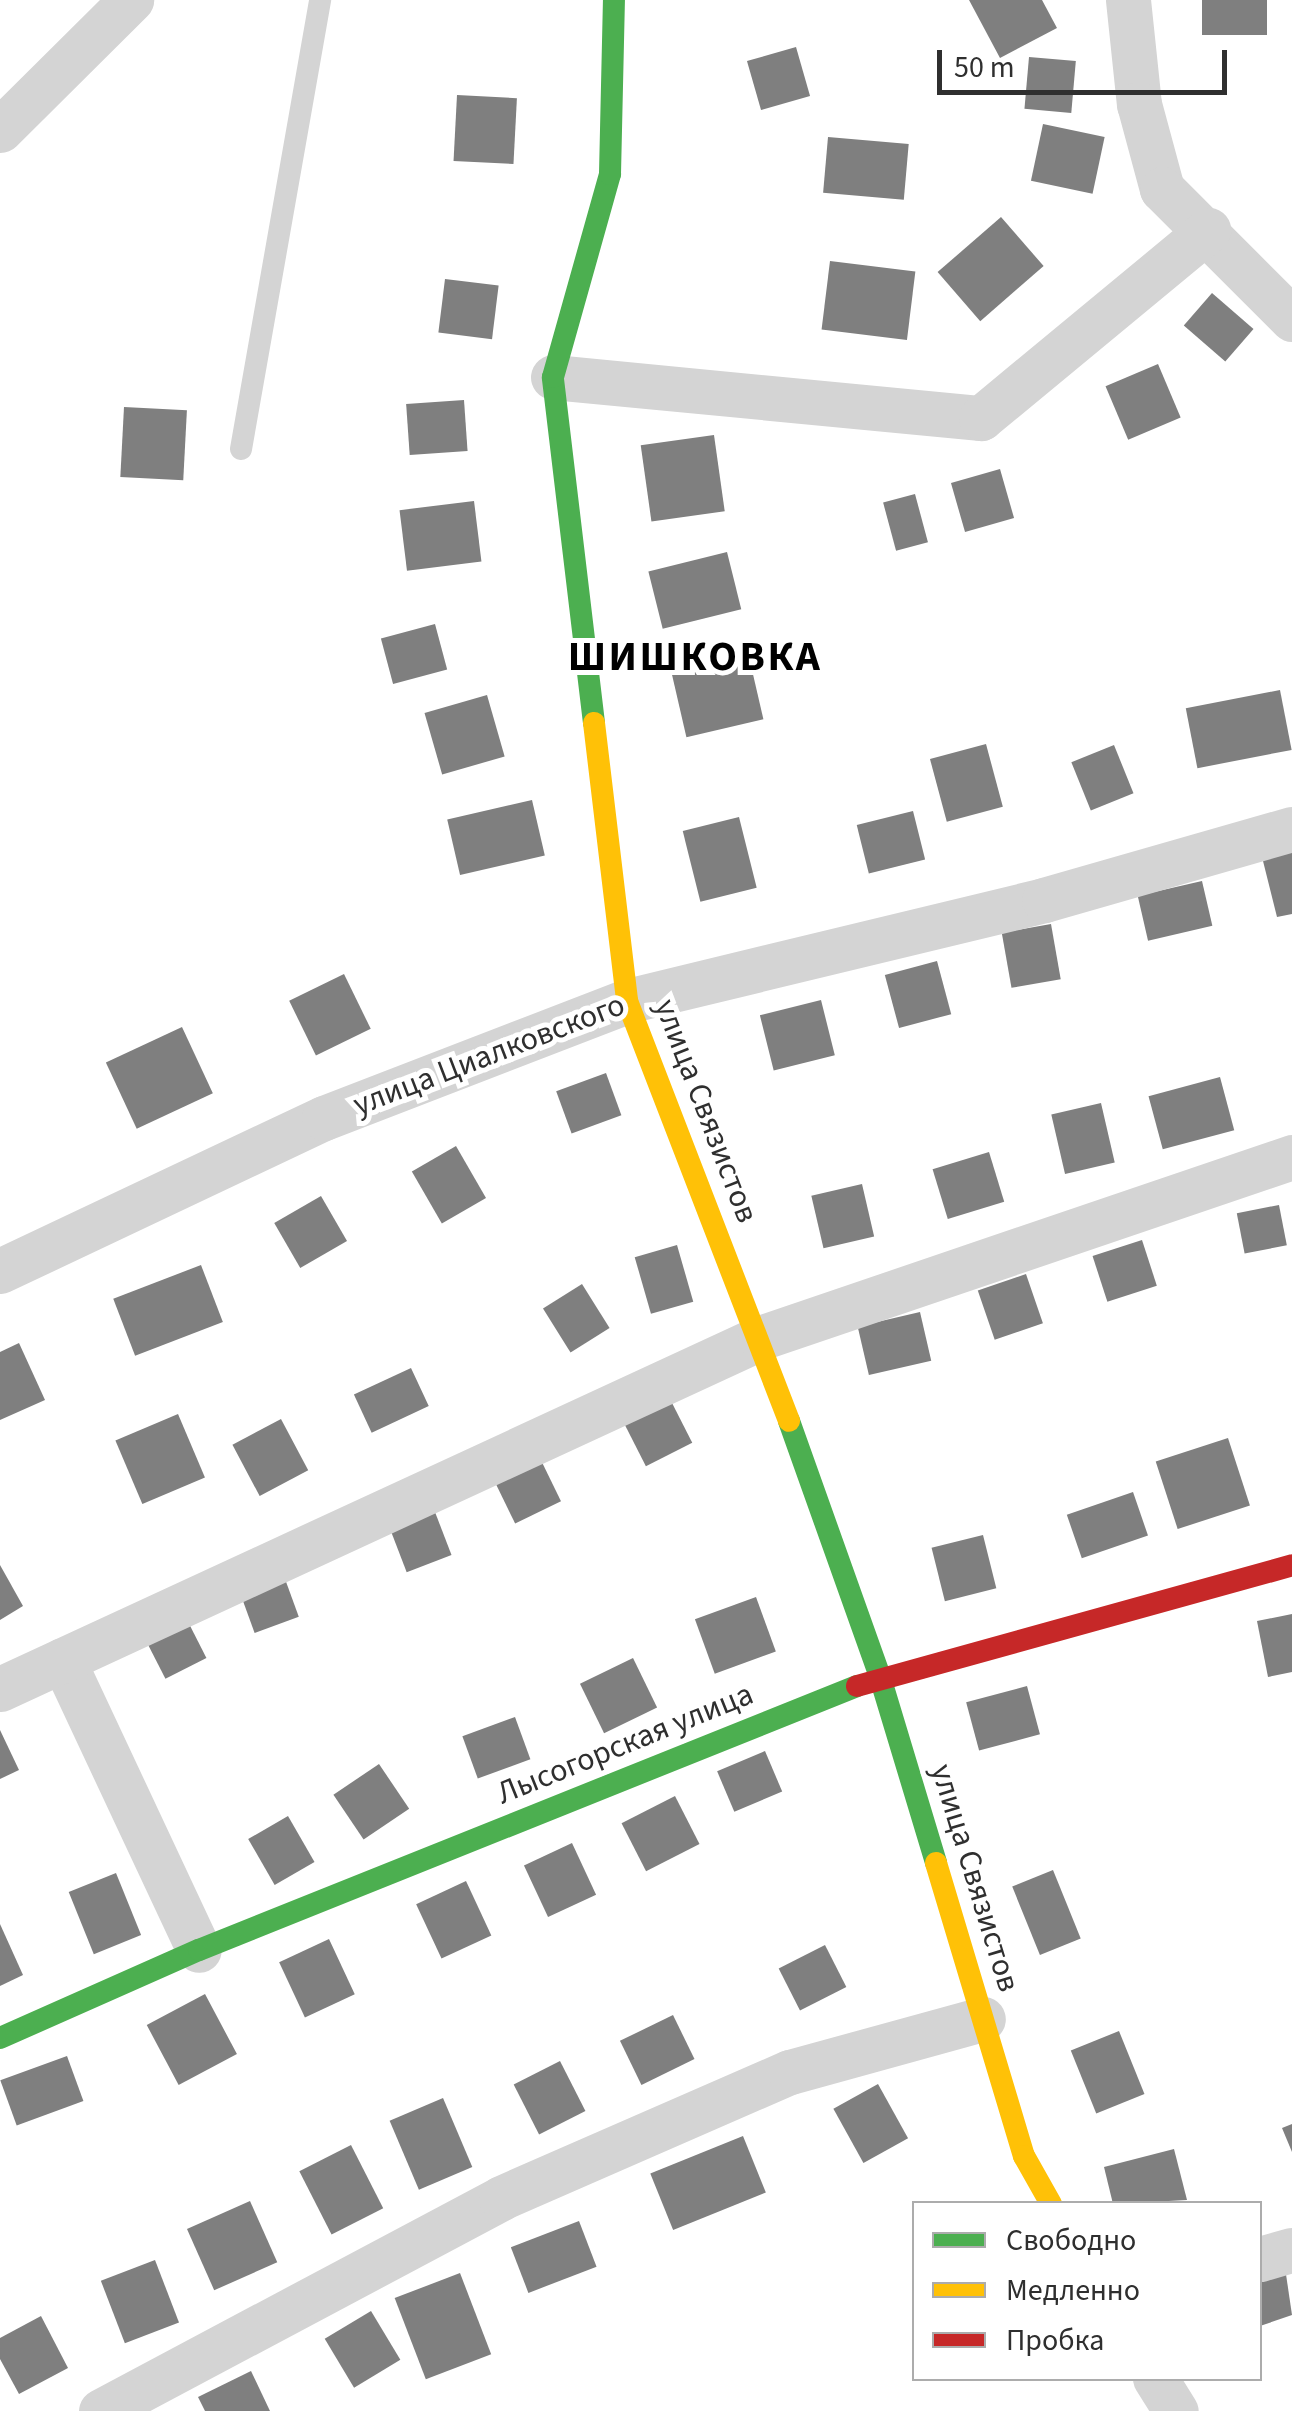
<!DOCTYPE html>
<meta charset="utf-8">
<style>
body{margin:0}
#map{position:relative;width:1292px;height:2411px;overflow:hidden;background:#fff;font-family:"Source Sans 3",sans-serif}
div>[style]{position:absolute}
.building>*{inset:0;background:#7f7f7f;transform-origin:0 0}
.lane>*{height:22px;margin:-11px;padding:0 11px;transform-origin:11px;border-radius:11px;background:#d4d4d4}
.street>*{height:45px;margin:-22.5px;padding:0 22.5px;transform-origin:22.5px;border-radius:22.5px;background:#d4d4d4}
.fast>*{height:22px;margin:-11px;padding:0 11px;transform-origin:11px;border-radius:11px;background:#4caf50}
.slow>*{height:22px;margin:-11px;padding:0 11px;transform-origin:11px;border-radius:11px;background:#ffc107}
.jam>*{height:22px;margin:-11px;padding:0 11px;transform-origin:11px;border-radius:11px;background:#c62828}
span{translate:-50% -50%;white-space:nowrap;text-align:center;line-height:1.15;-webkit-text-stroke:10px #fff;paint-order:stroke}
.street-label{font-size:32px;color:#2f2f2f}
.district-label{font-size:42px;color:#000;font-weight:700;letter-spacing:2.5px}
.legend{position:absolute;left:912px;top:2201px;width:350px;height:180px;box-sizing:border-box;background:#fff;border:2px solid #acacac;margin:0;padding:12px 18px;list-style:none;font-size:30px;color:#2f2f2f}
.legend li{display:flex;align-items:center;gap:20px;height:50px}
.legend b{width:50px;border:2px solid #acacac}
.scale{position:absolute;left:937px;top:50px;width:290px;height:45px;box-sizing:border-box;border:5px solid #2f2f2f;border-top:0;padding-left:12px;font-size:30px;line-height:35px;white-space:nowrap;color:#2f2f2f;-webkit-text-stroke:8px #fff;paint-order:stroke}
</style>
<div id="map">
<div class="building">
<i style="clip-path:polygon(969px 0,1042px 0,1057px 28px,1000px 58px)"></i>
<i style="left:1202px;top:0;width:65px;height:35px"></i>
<i style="left:796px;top:47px;width:51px;height:51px;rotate:74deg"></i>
<i style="left:1029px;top:57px;width:47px;height:52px;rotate:5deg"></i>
<i style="left:457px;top:95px;width:60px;height:66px;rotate:3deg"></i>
<i style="left:1043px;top:124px;width:63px;height:58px;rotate:12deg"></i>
<i style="left:828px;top:137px;width:81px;height:56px;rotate:5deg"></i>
<i style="left:1001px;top:217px;width:65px;height:84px;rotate:49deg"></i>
<i style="left:830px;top:261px;width:86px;height:69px;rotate:7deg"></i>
<i style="left:445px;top:279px;width:54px;height:54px;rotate:7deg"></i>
<i style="left:1212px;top:293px;width:55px;height:43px;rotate:41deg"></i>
<i style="left:1158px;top:364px;width:58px;height:57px;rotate:67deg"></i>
<i style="left:464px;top:400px;width:51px;height:58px;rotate:86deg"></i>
<i style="left:124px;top:407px;width:63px;height:70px;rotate:3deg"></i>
<i style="left:714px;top:435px;width:77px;height:74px;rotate:82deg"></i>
<i style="left:1000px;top:469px;width:51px;height:51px;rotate:74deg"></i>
<i style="left:915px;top:494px;width:50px;height:33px;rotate:75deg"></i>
<i style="left:474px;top:501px;width:61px;height:75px;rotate:83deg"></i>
<i style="left:727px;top:552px;width:59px;height:81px;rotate:76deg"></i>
<i style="left:435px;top:624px;width:47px;height:56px;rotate:75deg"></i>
<i style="left:749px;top:657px;width:64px;height:79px;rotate:77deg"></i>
<i style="left:1280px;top:690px;width:61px;height:96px;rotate:79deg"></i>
<i style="left:487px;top:695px;width:64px;height:65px;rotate:74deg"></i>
<i style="left:986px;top:744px;width:65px;height:58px;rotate:75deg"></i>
<i style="left:1114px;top:745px;width:52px;height:46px;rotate:68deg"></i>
<i style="left:532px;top:800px;width:57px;height:87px;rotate:77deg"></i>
<i style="left:913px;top:811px;width:50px;height:58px;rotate:76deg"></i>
<i style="left:739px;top:817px;width:73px;height:58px;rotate:76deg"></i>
<i style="clip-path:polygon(1292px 850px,1292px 914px,1277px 917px,1262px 857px)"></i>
<i style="left:1202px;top:881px;width:46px;height:66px;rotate:77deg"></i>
<i style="left:1051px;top:924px;width:56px;height:50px;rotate:80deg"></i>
<i style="left:937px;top:961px;width:55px;height:54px;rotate:75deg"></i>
<i style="left:344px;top:974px;width:61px;height:61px;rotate:64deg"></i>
<i style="left:821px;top:1000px;width:57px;height:63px;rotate:76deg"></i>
<i style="left:182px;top:1027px;width:73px;height:84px;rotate:65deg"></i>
<i style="left:606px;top:1073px;width:45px;height:53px;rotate:70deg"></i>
<i style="left:1220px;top:1077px;width:55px;height:74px;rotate:75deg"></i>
<i style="left:1101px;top:1103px;width:61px;height:51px;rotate:77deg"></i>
<i style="left:456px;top:1146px;width:60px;height:51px;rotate:60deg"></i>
<i style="left:989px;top:1152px;width:52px;height:59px;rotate:73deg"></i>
<i style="left:862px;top:1184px;width:54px;height:52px;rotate:77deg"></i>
<i style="left:321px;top:1196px;width:52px;height:54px;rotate:60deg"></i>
<i style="left:1279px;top:1205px;width:41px;height:43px;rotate:79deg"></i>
<i style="left:1142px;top:1240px;width:48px;height:52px;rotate:72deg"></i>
<i style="left:677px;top:1245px;width:59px;height:44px;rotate:74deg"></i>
<i style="left:201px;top:1265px;width:61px;height:94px;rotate:69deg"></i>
<i style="left:1026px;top:1274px;width:52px;height:51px;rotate:71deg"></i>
<i style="left:582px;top:1284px;width:52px;height:46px;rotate:58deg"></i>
<i style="left:920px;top:1312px;width:50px;height:64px;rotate:77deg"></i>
<i style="clip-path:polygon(19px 1343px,45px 1400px,0 1420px,0 1352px)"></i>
<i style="left:411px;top:1368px;width:42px;height:63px;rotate:65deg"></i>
<i style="left:670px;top:1399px;width:49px;height:52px;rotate:63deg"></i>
<i style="left:178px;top:1414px;width:69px;height:68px;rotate:67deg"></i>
<i style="left:281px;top:1419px;width:58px;height:55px;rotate:62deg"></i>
<i style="left:1228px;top:1438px;width:71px;height:76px;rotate:72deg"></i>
<i style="left:536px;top:1450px;width:57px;height:51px;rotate:64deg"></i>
<i style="left:1133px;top:1492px;width:46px;height:70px;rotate:71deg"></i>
<i style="left:430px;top:1499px;width:60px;height:48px;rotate:69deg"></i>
<i style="left:983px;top:1535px;width:55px;height:53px;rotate:76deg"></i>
<i style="clip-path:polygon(0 1565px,23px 1606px,0 1620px)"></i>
<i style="left:281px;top:1568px;width:52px;height:47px;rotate:70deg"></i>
<i style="left:756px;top:1597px;width:58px;height:65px;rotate:70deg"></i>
<i style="left:181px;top:1608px;width:56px;height:46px;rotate:63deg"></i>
<i style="clip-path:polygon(1292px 1614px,1292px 1672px,1268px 1677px,1257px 1621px)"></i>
<i style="left:633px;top:1658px;width:55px;height:59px;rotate:64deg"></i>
<i style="left:1027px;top:1686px;width:50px;height:63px;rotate:75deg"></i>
<i style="left:515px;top:1717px;width:45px;height:56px;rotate:70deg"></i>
<i style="clip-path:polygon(0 1730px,19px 1770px,0 1779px)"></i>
<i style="left:765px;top:1751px;width:44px;height:52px;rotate:67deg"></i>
<i style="left:379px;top:1764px;width:54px;height:55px;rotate:56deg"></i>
<i style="left:675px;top:1796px;width:54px;height:60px;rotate:63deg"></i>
<i style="left:288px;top:1816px;width:53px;height:46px;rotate:60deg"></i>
<i style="left:572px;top:1843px;width:57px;height:53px;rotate:65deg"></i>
<i style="left:1053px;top:1870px;width:74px;height:44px;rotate:68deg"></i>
<i style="left:116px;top:1873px;width:67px;height:51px;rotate:68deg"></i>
<i style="left:466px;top:1881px;width:60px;height:55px;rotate:65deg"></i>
<i style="clip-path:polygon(0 1924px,23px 1975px,0 1986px)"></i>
<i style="left:329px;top:1939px;width:61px;height:55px;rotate:65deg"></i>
<i style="left:825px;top:1945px;width:47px;height:52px;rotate:63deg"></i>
<i style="left:205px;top:1994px;width:68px;height:66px;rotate:62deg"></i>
<i style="left:673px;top:2015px;width:49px;height:59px;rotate:64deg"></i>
<i style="left:1119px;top:2031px;width:68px;height:52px;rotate:68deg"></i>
<i style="left:67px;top:2056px;width:48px;height:71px;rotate:70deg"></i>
<i style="left:560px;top:2061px;width:56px;height:52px;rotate:63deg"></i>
<i style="left:878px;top:2084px;width:62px;height:51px;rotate:61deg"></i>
<i style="left:443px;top:2098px;width:75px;height:58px;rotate:67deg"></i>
<i style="clip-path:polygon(1292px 2124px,1292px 2152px,1282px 2128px)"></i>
<i style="left:743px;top:2136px;width:61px;height:100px;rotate:68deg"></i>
<i style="left:351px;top:2145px;width:71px;height:58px;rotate:63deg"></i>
<i style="clip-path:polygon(1174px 2149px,1187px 2200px,1113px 2204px,1104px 2167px)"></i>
<i style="left:250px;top:2201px;width:67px;height:69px;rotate:66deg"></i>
<i style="left:579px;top:2221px;width:49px;height:73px;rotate:69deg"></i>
<i style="clip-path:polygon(1283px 2254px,1292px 2315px,1260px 2326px,1260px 2261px)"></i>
<i style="left:155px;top:2260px;width:67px;height:58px;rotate:69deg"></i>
<i style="left:460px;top:2273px;width:87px;height:70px;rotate:69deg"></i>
<i style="left:371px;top:2311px;width:57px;height:54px;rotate:59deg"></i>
<i style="clip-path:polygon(41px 2316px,68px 2368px,19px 2394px,0 2359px,0 2338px)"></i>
<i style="clip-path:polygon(251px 2371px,270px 2411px,205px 2411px,198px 2397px)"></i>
</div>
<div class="lane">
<i style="left:241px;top:449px;width:456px;rotate:-80deg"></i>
</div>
<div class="street">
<i style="left:1128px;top:0;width:105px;rotate:84deg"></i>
<i style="left:1139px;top:104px;width:88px;rotate:74.9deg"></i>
<i style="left:1162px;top:189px;width:184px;rotate:45deg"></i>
<i style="left:0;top:130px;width:185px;rotate:-44.8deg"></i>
<i style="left:553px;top:377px;width:430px;rotate:5.5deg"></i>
<i style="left:981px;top:418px;width:295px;rotate:-39.6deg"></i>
<i style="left:0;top:1271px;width:358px;rotate:-25.3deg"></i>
<i style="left:324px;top:1118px;width:325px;rotate:-21.1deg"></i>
<i style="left:627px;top:1001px;width:429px;rotate:-13.6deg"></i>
<i style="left:1044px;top:900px;width:258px;rotate:-16deg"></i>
<i style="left:63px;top:1660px;width:320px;rotate:64.9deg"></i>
<i style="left:0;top:1689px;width:837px;rotate:-24.79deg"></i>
<i style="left:760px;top:1338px;width:562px;rotate:-18.79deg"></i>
<i style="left:1260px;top:2259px;width:33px;rotate:-16deg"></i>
<i style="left:1155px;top:2378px;width:39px;rotate:58deg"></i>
<i style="left:101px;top:2411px;width:453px;rotate:-28deg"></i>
<i style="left:501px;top:2198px;width:315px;rotate:-23.6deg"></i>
<i style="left:790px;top:2072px;width:200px;rotate:-15.4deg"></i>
</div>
<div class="fast">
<i style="left:594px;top:723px;width:348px;rotate:-96.8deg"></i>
<i style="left:553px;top:377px;width:211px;rotate:-74.3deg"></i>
<i style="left:610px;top:174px;width:174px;rotate:-88.7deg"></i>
<i style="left:789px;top:1421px;width:272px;rotate:70.4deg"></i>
<i style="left:880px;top:1677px;width:194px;rotate:73.2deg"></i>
<i style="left:0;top:2038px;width:218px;rotate:-23.9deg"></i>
<i style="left:199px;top:1950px;width:709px;rotate:-21.86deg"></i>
</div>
<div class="slow">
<i style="left:594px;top:723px;width:280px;rotate:83.2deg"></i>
<i style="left:627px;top:1001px;width:450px;rotate:68.9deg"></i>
<i style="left:936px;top:1863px;width:306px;rotate:73.3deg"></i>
<i style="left:1024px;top:2156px;width:55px;rotate:60.6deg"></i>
</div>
<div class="jam">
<i style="left:857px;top:1686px;width:452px;rotate:-15.5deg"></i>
</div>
<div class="street-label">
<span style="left:489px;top:1055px;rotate:-21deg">улица Циалковского</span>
<span style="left:706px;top:1111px;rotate:69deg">улица Связистов</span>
<span style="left:625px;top:1744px;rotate:-22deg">Лысогорская улица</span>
<span style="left:975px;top:1878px;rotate:73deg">улица Связистов</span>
</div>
<div class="district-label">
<span style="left:695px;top:657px">ШИШКОВКА</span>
</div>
<ul class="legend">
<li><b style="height:12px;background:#4caf50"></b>Свободно</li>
<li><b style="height:12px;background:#ffc107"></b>Медленно</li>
<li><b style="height:12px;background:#c62828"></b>Пробка</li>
</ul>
<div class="scale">50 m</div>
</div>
